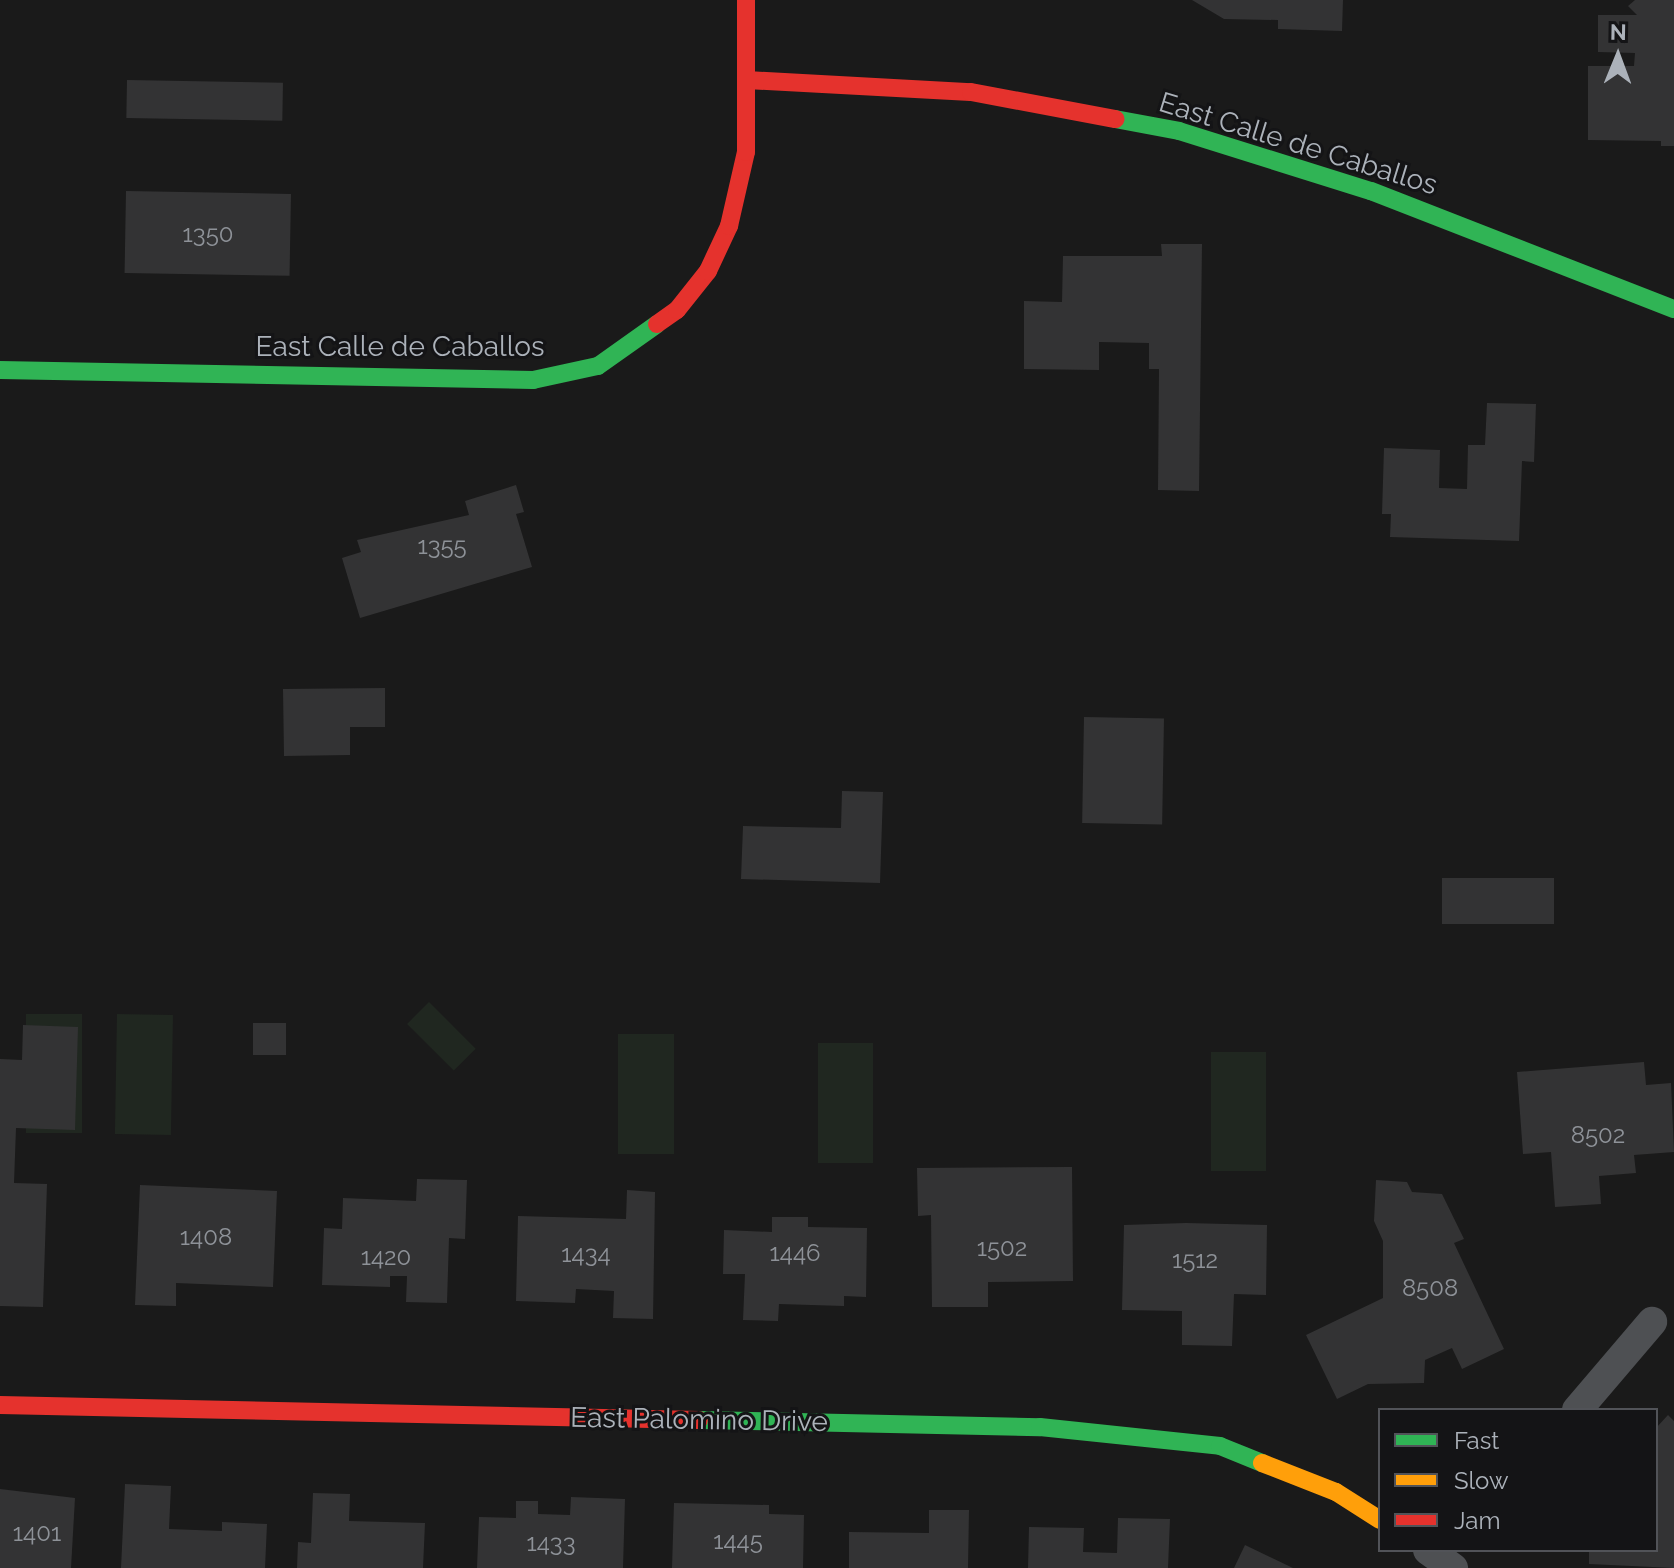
<!DOCTYPE html>
<style>
body{margin:0}
#map{position:relative;width:1674px;height:1568px;overflow:hidden;background:#1a1a1a;font-family:Raleway,sans-serif}
div>[style]{position:absolute}
.green>*{inset:0;background:#202720;transform-origin:0 0}
.building>*{inset:0;background:#333334;transform-origin:0 0}
.street>*{height:30px;margin:-15px;padding:0 15px;transform-origin:15px;border-radius:15px;background:#4e5053}
.fast>*{height:18px;margin:-9px;padding:0 9px;transform-origin:9px;border-radius:9px;background:#30b455}
.slow>*{height:18px;margin:-9px;padding:0 9px;transform-origin:9px;border-radius:9px;background:#ff9f0a}
.jam>*{height:18px;margin:-9px;padding:0 9px;transform-origin:9px;border-radius:9px;background:#e5322d}
span{translate:-50% -50%;white-space:nowrap;text-align:center;line-height:1.15;-webkit-text-stroke:6px #141416;paint-order:stroke}
.number-label{font-size:24px;color:#8e9298}
.number-label span{-webkit-text-stroke-width:0}
.street-label{font-size:28px;color:#acb2ba}
.legend{position:absolute;left:1378px;top:1408px;width:280px;height:144px;box-sizing:border-box;background:#141416;border:2px solid #515358;margin:0;padding:10px 14px;list-style:none;font-size:24px;color:#acb2ba}
.legend li{display:flex;align-items:center;gap:16px;height:40px}
.legend b{width:40px;border:2px solid #515358}
.north{position:absolute;left:1578px;top:16px;width:80px;height:80px;-webkit-text-stroke:6px #141416;paint-order:stroke;rotate:1deg;font-size:22px;font-weight:700;line-height:32px;text-align:center;color:#acb2ba}
.north::after{content:'';display:block;margin:auto;width:28px;height:36px;background:#acb2ba;clip-path:polygon(50% 0,100% 100%,50% 72%,0 100%)}
</style>
<div id="map">
<div class="green">
<i style="left:429px;top:1002px;width:66px;height:31px;rotate:45deg"></i>
<i style="left:26px;top:1014px;width:56px;height:119px"></i>
<i style="left:117px;top:1014px;width:56px;height:120px;rotate:1deg"></i>
<i style="left:618px;top:1034px;width:56px;height:120px"></i>
<i style="left:818px;top:1043px;width:55px;height:120px"></i>
<i style="left:1211px;top:1052px;width:55px;height:119px"></i>
</div>
<div class="building">
<i style="clip-path:polygon(1192px 0,1343px 0,1342px 31px,1278px 29px,1278px 20px,1224px 19px)"></i>
<i style="clip-path:polygon(1635px 0,1674px 0,1674px 146px,1661px 146px,1661px 141px,1588px 140px,1588px 66px,1634px 66px,1635px 53px,1598px 52px,1598px 15px,1637px 15px,1628px 6px)"></i>
<i style="left:127px;top:80px;width:156px;height:38px;rotate:1deg"></i>
<i style="left:126px;top:191px;width:165px;height:82px;rotate:1deg"></i>
<i style="clip-path:polygon(1161px 244px,1202px 244px,1199px 491px,1158px 490px,1159px 369px,1149px 369px,1149px 343px,1099px 342px,1099px 370px,1024px 369px,1024px 301px,1062px 302px,1063px 256px,1162px 256px)"></i>
<i style="clip-path:polygon(1487px 403px,1536px 404px,1534px 462px,1522px 461px,1519px 541px,1390px 537px,1391px 514px,1382px 514px,1384px 448px,1440px 450px,1439px 488px,1467px 489px,1468px 445px,1485px 445px)"></i>
<i style="clip-path:polygon(516px 485px,524px 512px,516px 514px,532px 567px,360px 618px,342px 558px,361px 552px,357px 540px,469px 515px,465px 501px)"></i>
<i style="clip-path:polygon(385px 688px,385px 727px,350px 727px,350px 755px,284px 756px,283px 689px)"></i>
<i style="left:1084px;top:717px;width:80px;height:106px;rotate:1deg"></i>
<i style="clip-path:polygon(842px 791px,883px 792px,880px 883px,741px 879px,743px 826px,841px 828px)"></i>
<i style="left:1442px;top:878px;width:112px;height:46px"></i>
<i style="left:253px;top:1023px;width:33px;height:32px"></i>
<i style="clip-path:polygon(23px 1025px,78px 1027px,75px 1130px,16px 1128px,14px 1183px,47px 1184px,43px 1307px,0 1306px,0 1059px,22px 1060px)"></i>
<i style="clip-path:polygon(1644px 1062px,1646px 1085px,1671px 1083px,1674px 1152px,1634px 1155px,1636px 1173px,1599px 1176px,1601px 1204px,1555px 1207px,1551px 1152px,1523px 1154px,1517px 1072px)"></i>
<i style="clip-path:polygon(1072px 1167px,1073px 1281px,988px 1282px,988px 1307px,932px 1307px,931px 1215px,918px 1216px,917px 1168px)"></i>
<i style="clip-path:polygon(417px 1179px,467px 1180px,465px 1239px,449px 1238px,447px 1303px,406px 1302px,407px 1276px,390px 1276px,390px 1287px,322px 1285px,324px 1228px,342px 1229px,343px 1198px,416px 1201px)"></i>
<i style="clip-path:polygon(1376px 1180px,1407px 1182px,1412px 1192px,1442px 1194px,1464px 1239px,1454px 1243px,1504px 1349px,1462px 1369px,1452px 1348px,1425px 1360px,1424px 1383px,1368px 1384px,1337px 1399px,1306px 1335px,1383px 1298px,1383px 1241px,1374px 1221px)"></i>
<i style="clip-path:polygon(140px 1185px,277px 1191px,273px 1287px,176px 1283px,176px 1306px,135px 1305px)"></i>
<i style="clip-path:polygon(627px 1190px,655px 1192px,653px 1319px,613px 1318px,614px 1291px,576px 1289px,575px 1303px,516px 1301px,518px 1216px,626px 1219px)"></i>
<i style="clip-path:polygon(772px 1217px,808px 1217px,808px 1227px,867px 1228px,866px 1297px,844px 1296px,844px 1306px,779px 1304px,778px 1321px,743px 1320px,745px 1274px,723px 1274px,724px 1230px,772px 1232px)"></i>
<i style="clip-path:polygon(1186px 1223px,1267px 1225px,1266px 1295px,1234px 1294px,1232px 1346px,1182px 1345px,1182px 1311px,1122px 1310px,1124px 1225px)"></i>
<i style="clip-path:polygon(1668px 1415px,1674px 1421px,1674px 1568px,1589px 1564px,1589px 1550px,1656px 1550px,1656px 1428px)"></i>
<i style="clip-path:polygon(125px 1484px,171px 1486px,169px 1529px,222px 1531px,222px 1522px,267px 1524px,265px 1568px,121px 1568px)"></i>
<i style="clip-path:polygon(0 1489px,75px 1498px,71px 1568px,0 1568px)"></i>
<i style="clip-path:polygon(313px 1493px,350px 1494px,349px 1521px,425px 1523px,423px 1568px,297px 1568px,298px 1542px,311px 1543px)"></i>
<i style="clip-path:polygon(571px 1497px,625px 1499px,623px 1568px,477px 1568px,479px 1517px,516px 1518px,516px 1501px,538px 1501px,538px 1514px,570px 1515px)"></i>
<i style="clip-path:polygon(674px 1503px,769px 1505px,769px 1514px,804px 1515px,803px 1568px,672px 1568px)"></i>
<i style="clip-path:polygon(929px 1510px,969px 1510px,968px 1568px,849px 1568px,849px 1532px,929px 1533px)"></i>
<i style="clip-path:polygon(1118px 1518px,1170px 1519px,1168px 1568px,1028px 1568px,1029px 1527px,1084px 1528px,1083px 1552px,1117px 1553px)"></i>
<i style="clip-path:polygon(1245px 1545px,1293px 1568px,1234px 1568px)"></i>
</div>
<div class="street">
<i style="left:1577px;top:1410px;width:116px;rotate:-49.6deg"></i>
<i style="left:1428px;top:1550px;width:31px;rotate:36deg"></i>
</div>
<div class="fast">
<i style="left:1115px;top:119px;width:65px;rotate:10.6deg"></i>
<i style="left:1179px;top:131px;width:201px;rotate:17.4deg"></i>
<i style="left:1371px;top:191px;width:325px;rotate:21.3deg"></i>
<i style="left:0;top:370px;width:533px;rotate:1.07deg"></i>
<i style="left:533px;top:380px;width:66px;rotate:-12.2deg"></i>
<i style="left:598px;top:366px;width:72px;rotate:-35.4deg"></i>
<i style="left:699px;top:1420px;width:341px;rotate:1.2deg"></i>
<i style="left:1040px;top:1427px;width:181px;rotate:6deg"></i>
<i style="left:1220px;top:1446px;width:45px;rotate:22deg"></i>
</div>
<div class="slow">
<i style="left:1262px;top:1463px;width:79px;rotate:21.4deg"></i>
<i style="left:1336px;top:1492px;width:52px;rotate:32.5deg"></i>
</div>
<div class="jam">
<i style="left:747px;top:80px;width:224px;rotate:3.1deg"></i>
<i style="left:971px;top:92px;width:147px;rotate:10.6deg"></i>
<i style="left:657px;top:324px;width:24px;rotate:-35deg"></i>
<i style="left:677px;top:310px;width:50px;rotate:-51.5deg"></i>
<i style="left:708px;top:271px;width:50px;rotate:-65deg"></i>
<i style="left:729px;top:226px;width:76px;rotate:-77.1deg"></i>
<i style="left:746px;top:152px;width:152px;rotate:-90deg"></i>
<i style="left:0;top:1405px;width:699px;rotate:1.23deg"></i>
</div>
<div class="number-label">
<span style="left:208px;top:234px">1350</span>
<span style="left:442px;top:546px">1355</span>
<span style="left:1598px;top:1135px">8502</span>
<span style="left:206px;top:1237px">1408</span>
<span style="left:1002px;top:1248px">1502</span>
<span style="left:795px;top:1253px">1446</span>
<span style="left:586px;top:1254px">1434</span>
<span style="left:386px;top:1257px">1420</span>
<span style="left:1195px;top:1260px">1512</span>
<span style="left:1430px;top:1288px">8508</span>
<span style="left:37px;top:1533px">1401</span>
<span style="left:738px;top:1541px">1445</span>
<span style="left:551px;top:1543px">1433</span>
</div>
<div class="street-label">
<span style="left:1298px;top:144px;rotate:17deg">East Calle de Caballos</span>
<span style="left:400px;top:347px">East Calle de Caballos</span>
<span style="left:699px;top:1420px;rotate:1deg">East Palomino Drive</span>
</div>
<ul class="legend">
<li><b style="height:10px;background:#30b455"></b>Fast</li>
<li><b style="height:10px;background:#ff9f0a"></b>Slow</li>
<li><b style="height:10px;background:#e5322d"></b>Jam</li>
</ul>
<div class="north">N</div>
</div>
